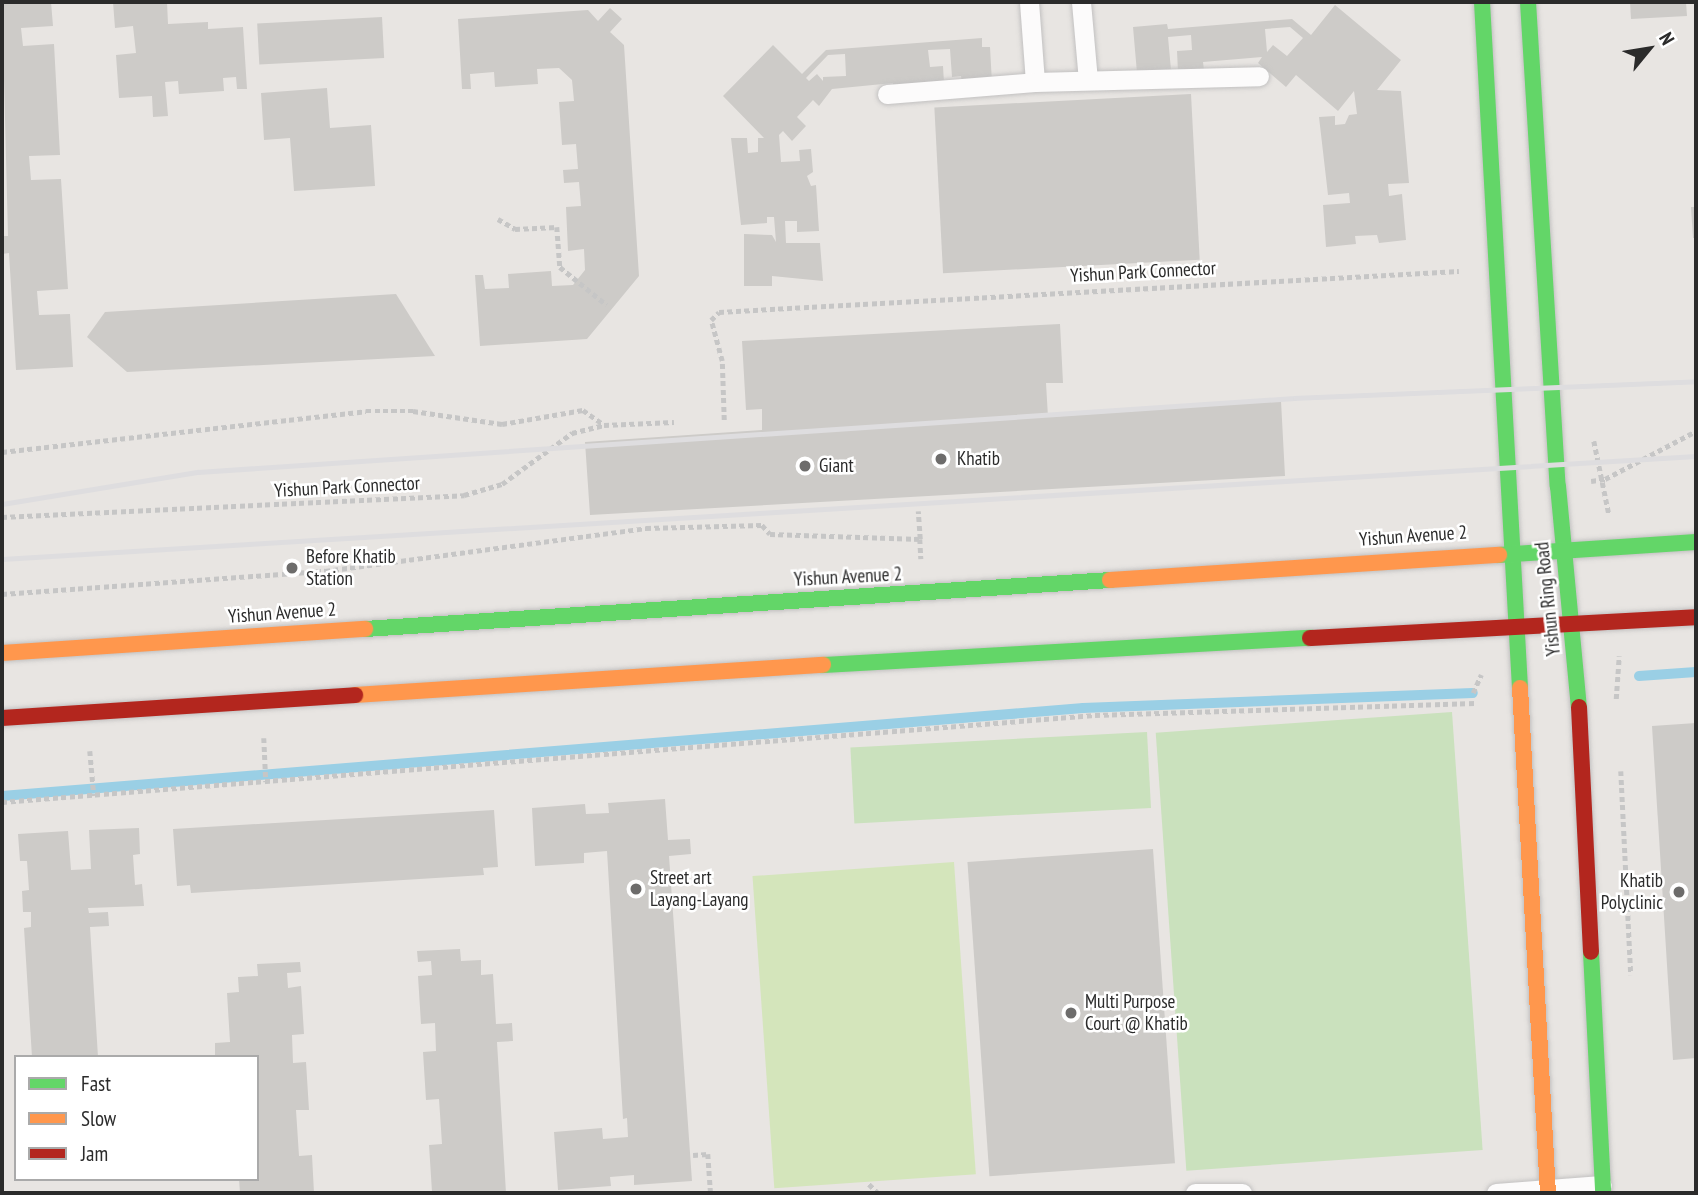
<!DOCTYPE html>
<style>
body{margin:0}
#map{position:relative;width:1698px;height:1195px;overflow:hidden;background:#e8e5e2;font-family:"PT Sans Narrow",sans-serif}
div>[style]{position:absolute}
.green>*{inset:0;background:#cae1bd;transform-origin:0 0}
.pitch>*{inset:0;background:#d4e5bb;transform-origin:0 0}
.stream>*{height:10px;margin:-5px;padding:0 5px;transform-origin:5px;border-radius:5px;background:#9acfe5}
.building>*{inset:0;background:#cdcbc8;transform-origin:0 0}
.path>*{height:4.5px;margin-top:-2.25px;transform-origin:0;background:repeating-linear-gradient(90deg,#c6c6c6 0 5px,transparent 0 8.5px)}
.roads{filter:drop-shadow(0 0 2px #c2c1c1) drop-shadow(0 0 2px #c2c1c1)}
.lane>*{height:19px;margin:-9.5px;padding:0 9.5px;transform-origin:9.5px;border-radius:9.5px;background:#fcfbfb}
.fast>*{height:16px;margin:-8px;padding:0 8px;transform-origin:8px;border-radius:8px;background:#63d668}
.slow>*{height:16px;margin:-8px;padding:0 8px;transform-origin:8px;border-radius:8px;background:#ff974d}
.jam>*{height:16px;margin:-8px;padding:0 8px;transform-origin:8px;border-radius:8px;background:#b3261e}
.rail>*{height:5px;margin:-2.5px;padding:0 2.5px;transform-origin:2.5px;border-radius:2.5px;background:#dedddf}
.dots>*{width:19px;height:19px;translate:-50% -50%;box-sizing:border-box;border:4px solid #fff;border-radius:50%}
span{translate:-50% -50%;white-space:nowrap;text-align:center;line-height:1.15;-webkit-text-stroke:5px #fff;paint-order:stroke}
.street-label{font-size:19px;color:#2b2b2b}
.poi-label{font-size:19px;color:#2b2b2b}
.left{translate:0 -50%;text-align:left}
.right{translate:-100% -50%;text-align:right}
.frame{position:absolute;inset:0;border:4px solid #2b2b2b;pointer-events:none}
.legend{position:absolute;left:14px;top:1055px;width:245px;height:126px;box-sizing:border-box;background:#fff;border:2px solid #aaa;margin:0;padding:9px 12px;list-style:none;font-size:21px;color:#2b2b2b}
.legend li{display:flex;align-items:center;gap:14px;height:35px}
.legend b{width:35px;border:2px solid #aaa}
.north{position:absolute;left:1614px;top:14px;width:70px;height:70px;-webkit-text-stroke:5px #fff;paint-order:stroke;rotate:60deg;font-size:19px;font-weight:700;line-height:28px;text-align:center;color:#2b2b2b}
.north::after{content:'';display:block;margin:auto;width:24px;height:32px;background:#2b2b2b;clip-path:polygon(50% 0,100% 100%,50% 72%,0 100%)}
</style>
<div id="map">
<div class="green">
<i style="left:1452px;top:712px;width:439px;height:297px;rotate:86deg"></i>
<i style="left:1147px;top:732px;width:76px;height:297px;rotate:87deg"></i>
</div>
<div class="pitch">
<i style="left:954px;top:862px;width:313px;height:202px;rotate:86deg"></i>
</div>
<div class="stream">
<i style="left:1639px;top:676px;width:57px;rotate:-4deg"></i>
<i style="left:2px;top:796px;width:1085px;rotate:-4.65deg"></i>
<i style="left:1083px;top:708px;width:390px;rotate:-2.2deg"></i>
</div>
<div class="building">
<i style="clip-path:polygon(2px 2px,51px 2px,53px 26px,21px 28px,23px 46px,54px 44px,60px 155px,29px 156px,31px 180px,61px 179px,68px 289px,37px 291px,39px 315px,70px 314px,73px 367px,16px 370px,9px 253px,2px 254px,2px 236px,8px 236px)"></i>
<i style="clip-path:polygon(113px 2px,167px 2px,168px 24px,208px 22px,208px 29px,243px 27px,247px 89px,237px 89px,236px 77px,223px 78px,224px 91px,179px 94px,178px 81px,165px 82px,168px 116px,153px 117px,152px 96px,119px 98px,116px 55px,136px 53px,133px 26px,115px 28px)"></i>
<i style="clip-path:polygon(1630px 2px,1686px 2px,1687px 16px,1631px 19px)"></i>
<i style="clip-path:polygon(evenodd,1335px 5px,1401px 60px,1377px 90px,1401px 91px,1409px 183px,1388px 184px,1389px 196px,1402px 194px,1406px 240px,1379px 243px,1377px 235px,1355px 236px,1356px 244px,1326px 247px,1323px 205px,1350px 203px,1349px 193px,1328px 195px,1319px 117px,1335px 116px,1335px 125px,1345px 124px,1349px 115px,1357px 114px,1354px 91px,1338px 111px,1296px 75px,1286px 87px,1258px 63px,1262px 57px,1203px 62px,1204px 70px,1178px 72px,1177px 51px,1192px 50px,1191px 35px,1168px 37px,1171px 70px,1137px 73px,1133px 27px,1167px 24px,1168px 29px,1292px 19px,1311px 35px,1335px 5px,1290px 27px,1303px 38px,1287px 56px,1273px 45px,1267px 52px,1265px 29px,1290px 27px)"></i>
<i style="clip-path:polygon(610px 8px,622px 19px,610px 32px,624px 45px,639px 276px,587px 339px,480px 346px,475px 275px,483px 275px,485px 289px,509px 288px,508px 274px,551px 271px,552px 286px,573px 285px,585px 270px,584px 249px,568px 251px,566px 207px,581px 206px,579px 182px,564px 183px,563px 170px,578px 169px,576px 144px,562px 145px,559px 102px,574px 101px,572px 80px,559px 68px,537px 69px,538px 84px,495px 87px,494px 72px,470px 74px,471px 89px,462px 89px,458px 19px,588px 10px,598px 21px)"></i>
<i style="left:382px;top:17px;width:41px;height:125px;rotate:87deg"></i>
<i style="clip-path:polygon(evenodd,982px 38px,982px 47px,990px 47px,992px 83px,962px 84px,961px 76px,952px 77px,950px 49px,928px 50px,930px 67px,943px 66px,944px 83px,893px 86px,893px 83px,832px 89px,819px 106px,813px 100px,797px 117px,806px 126px,792px 141px,783px 131px,779px 135px,781px 162px,800px 161px,799px 150px,811px 149px,813px 172px,807px 176px,811px 186px,816px 185px,819px 231px,797px 232px,797px 221px,785px 221px,786px 243px,820px 243px,823px 281px,772px 276px,772px 286px,744px 286px,744px 234px,772px 235px,776px 242px,774px 217px,767px 217px,767px 223px,741px 225px,731px 138px,747px 138px,748px 153px,758px 152px,758px 138px,764px 138px,723px 96px,773px 45px,802px 74px,826px 50px,982px 38px,845px 54px,846px 76px,823px 77px,823px 81px,817px 74px,809px 81px,806px 78px,828px 55px,845px 54px)"></i>
<i style="clip-path:polygon(327px 88px,330px 128px,371px 125px,375px 186px,294px 191px,290px 138px,264px 140px,261px 93px)"></i>
<i style="left:1191px;top:94px;width:166px;height:257px;rotate:87deg"></i>
<i style="clip-path:polygon(1691px 207px,1696px 207px,1696px 238px,1693px 238px)"></i>
<i style="clip-path:polygon(396px 294px,435px 356px,127px 372px,87px 337px,105px 312px)"></i>
<i style="clip-path:polygon(1060px 324px,1063px 383px,1046px 383px,1048px 417px,1281px 401px,1285px 476px,590px 515px,585px 442px,762px 430px,762px 409px,746px 410px,742px 341px)"></i>
<i style="clip-path:polygon(1696px 723px,1696px 1058px,1673px 1060px,1652px 726px)"></i>
<i style="clip-path:polygon(665px 799px,668px 840px,690px 839px,691px 854px,669px 856px,692px 1181px,634px 1185px,634px 1175px,610px 1177px,611px 1186px,558px 1190px,554px 1132px,602px 1128px,603px 1139px,628px 1137px,627px 1118px,623px 1119px,607px 851px,584px 853px,584px 863px,535px 866px,532px 808px,585px 804px,586px 814px,609px 813px,608px 803px)"></i>
<i style="clip-path:polygon(494px 810px,498px 867px,483px 868px,484px 875px,191px 893px,190px 885px,177px 886px,173px 829px)"></i>
<i style="clip-path:polygon(139px 828px,140px 854px,133px 855px,135px 885px,142px 884px,144px 906px,88px 908px,89px 913px,108px 912px,109px 926px,90px 927px,98px 1057px,32px 1057px,24px 928px,31px 927px,31px 912px,23px 912px,22px 891px,29px 890px,27px 861px,20px 861px,18px 834px,68px 831px,71px 870px,91px 869px,89px 830px)"></i>
<i style="left:1153px;top:849px;width:315px;height:186px;rotate:86deg"></i>
<i style="clip-path:polygon(460px 949px,461px 961px,481px 960px,481px 975px,493px 974px,496px 1024px,512px 1023px,513px 1041px,497px 1042px,506px 1193px,432px 1192px,429px 1145px,442px 1144px,439px 1099px,426px 1100px,423px 1052px,436px 1051px,435px 1023px,421px 1024px,418px 976px,432px 975px,431px 961px,418px 962px,417px 951px)"></i>
<i style="clip-path:polygon(300px 962px,301px 972px,287px 973px,288px 988px,301px 986px,304px 1034px,292px 1035px,293px 1063px,306px 1062px,309px 1110px,296px 1110px,299px 1156px,312px 1155px,314px 1193px,240px 1193px,239px 1179px,257px 1179px,257px 1057px,215px 1057px,215px 1043px,230px 1042px,227px 993px,239px 992px,238px 977px,258px 976px,257px 964px)"></i>
</div>
<div class="path">
<i style="left:498px;top:219px;width:20px;rotate:30deg"></i>
<i style="left:515px;top:229px;width:42px;rotate:-2.7deg"></i>
<i style="left:557px;top:227px;width:40px;rotate:85.7deg"></i>
<i style="left:560px;top:267px;width:60px;rotate:39deg"></i>
<i style="left:724px;top:420px;width:59px;rotate:-91.9deg"></i>
<i style="left:722px;top:361px;width:42px;rotate:-105deg"></i>
<i style="left:711px;top:320px;width:11px;rotate:-45deg"></i>
<i style="left:719px;top:312px;width:741px;rotate:-3.17deg"></i>
<i style="left:1594px;top:441px;width:75px;rotate:78.4deg"></i>
<i style="left:2px;top:452px;width:366px;rotate:-6.4deg"></i>
<i style="left:366px;top:411px;width:47px"></i>
<i style="left:413px;top:411px;width:90px;rotate:8.3deg"></i>
<i style="left:502px;top:424px;width:82px;rotate:-9.8deg"></i>
<i style="left:583px;top:410px;width:24px;rotate:35deg"></i>
<i style="left:1591px;top:481px;width:14px;rotate:-8deg"></i>
<i style="left:1605px;top:479px;width:103px;rotate:-27.8deg"></i>
<i style="left:2px;top:517px;width:463px;rotate:-2.7deg"></i>
<i style="left:464px;top:495px;width:40px;rotate:-16deg"></i>
<i style="left:502px;top:484px;width:87px;rotate:-36.1deg"></i>
<i style="left:572px;top:433px;width:33px;rotate:-14deg"></i>
<i style="left:604px;top:425px;width:70px;rotate:-2.5deg"></i>
<i style="left:920px;top:539px;width:20px;rotate:87deg"></i>
<i style="left:2px;top:594px;width:324px;rotate:-4.1deg"></i>
<i style="left:325px;top:571px;width:324px;rotate:-7.6deg"></i>
<i style="left:646px;top:528px;width:116px;rotate:-1.5deg"></i>
<i style="left:762px;top:525px;width:12px;rotate:48deg"></i>
<i style="left:770px;top:534px;width:150px;rotate:1.9deg"></i>
<i style="left:920px;top:539px;width:28px;rotate:-94deg"></i>
<i style="left:1473px;top:693px;width:20px;rotate:-66deg"></i>
<i style="left:1616px;top:699px;width:43px;rotate:-86deg"></i>
<i style="left:264px;top:738px;width:44px;rotate:87.4deg"></i>
<i style="left:90px;top:751px;width:45px;rotate:84.9deg"></i>
<i style="left:1621px;top:771px;width:204px;rotate:87.2deg"></i>
<i style="left:2px;top:802px;width:1096px;rotate:-4.55deg"></i>
<i style="left:1095px;top:715px;width:380px;rotate:-1.8deg"></i>
<i style="left:683px;top:898px;width:14px;rotate:-4deg"></i>
<i style="left:693px;top:1155px;width:15px;rotate:-4deg"></i>
<i style="left:708px;top:1154px;width:39px;rotate:86deg"></i>
<i style="left:869px;top:1184px;width:13px;rotate:45deg"></i>
</div>
<div class="roads">
<div class="lane">
<i style="left:1029px;top:2px;width:80px;rotate:85.7deg"></i>
<i style="left:1081px;top:2px;width:78px;rotate:84.9deg"></i>
<i style="left:887px;top:94px;width:148px;rotate:-4.6deg"></i>
<i style="left:1035px;top:82px;width:224px;rotate:-1.5deg"></i>
<i style="left:1195px;top:1193px;width:47px"></i>
<i style="left:1496px;top:1193px;width:106px;rotate:-4.3deg"></i>
</div>
<div class="fast">
<i style="left:1482px;top:2px;width:687px;rotate:86.83deg"></i>
<i style="left:1528px;top:2px;width:485px;rotate:86.5deg"></i>
<i style="left:1558px;top:486px;width:222px;rotate:84.6deg"></i>
<i style="left:1499px;top:555px;width:197px;rotate:-3.8deg"></i>
<i style="left:365px;top:629px;width:747px;rotate:-3.76deg"></i>
<i style="left:823px;top:665px;width:488px;rotate:-3.2deg"></i>
<i style="left:1591px;top:952px;width:241px;rotate:87.1deg"></i>
</div>
<div class="slow">
<i style="left:1110px;top:580px;width:390px;rotate:-3.7deg"></i>
<i style="left:2px;top:653px;width:364px;rotate:-3.8deg"></i>
<i style="left:1520px;top:688px;width:506px;rotate:86.83deg"></i>
<i style="left:355px;top:695px;width:469px;rotate:-3.7deg"></i>
</div>
<div class="jam">
<i style="left:1310px;top:638px;width:387px;rotate:-3.1deg"></i>
<i style="left:1579px;top:707px;width:245px;rotate:87.2deg"></i>
<i style="left:2px;top:718px;width:354px;rotate:-3.7deg"></i>
</div>
</div>
<div class="rail">
<i style="left:2px;top:504px;width:199px;rotate:-9.3deg"></i>
<i style="left:198px;top:472px;width:1099px;rotate:-3.86deg"></i>
<i style="left:1295px;top:398px;width:401px;rotate:-2.4deg"></i>
<i style="left:2px;top:559px;width:1697px;rotate:-3.48deg"></i>
</div>
<div class="dots">
<i style="left:941px;top:459px;background:#6d6c6b"></i>
<i style="left:805px;top:466px;background:#6d6c6b"></i>
<i style="left:292px;top:568px;background:#6d6c6b"></i>
<i style="left:636px;top:889px;background:#6d6c6b"></i>
<i style="left:1679px;top:892px;background:#6d6c6b"></i>
<i style="left:1071px;top:1013px;background:#6d6c6b"></i>
</div>
<div class="street-label">
<span style="left:1143px;top:272px;rotate:-3deg">Yishun Park Connector</span>
<span style="left:347px;top:487px;rotate:-3deg">Yishun Park Connector</span>
<span style="left:1413px;top:536px;rotate:-4deg">Yishun Avenue 2</span>
<span style="left:848px;top:577px;rotate:-3deg">Yishun Avenue 2</span>
<span style="left:1548px;top:599px;rotate:-96deg">Yishun Ring Road</span>
<span style="left:282px;top:613px;rotate:-4deg">Yishun Avenue 2</span>
</div>
<div class="poi-label">
<span class="left" style="left:957px;top:459px">Khatib</span>
<span class="left" style="left:819px;top:466px">Giant</span>
<span class="left" style="left:306px;top:568px">Before Khatib<br>Station</span>
<span class="left" style="left:650px;top:889px">Street art<br>Layang-Layang</span>
<span class="right" style="left:1663px;top:892px">Khatib<br>Polyclinic</span>
<span class="left" style="left:1085px;top:1013px">Multi Purpose<br>Court @ Khatib</span>
</div>
<div class="frame"></div>
<ul class="legend">
<li><b style="height:9px;background:#63d668"></b>Fast</li>
<li><b style="height:9px;background:#ff974d"></b>Slow</li>
<li><b style="height:9px;background:#b3261e"></b>Jam</li>
</ul>
<div class="north">N</div>
</div>
